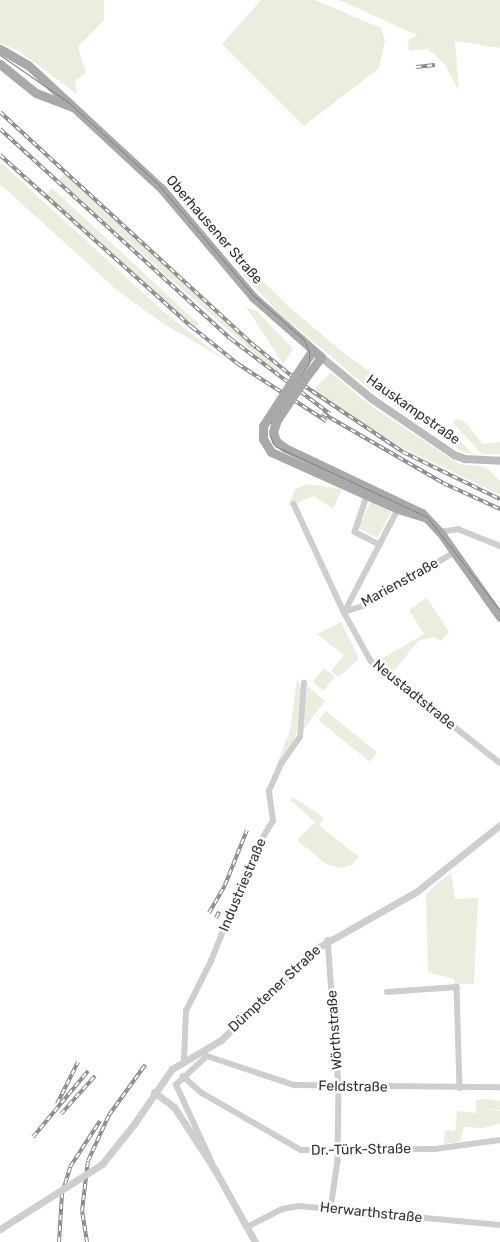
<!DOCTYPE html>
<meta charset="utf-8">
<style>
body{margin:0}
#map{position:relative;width:500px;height:1242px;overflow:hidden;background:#fff;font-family:Rubik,sans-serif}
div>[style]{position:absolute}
.green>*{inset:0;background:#e9eedf;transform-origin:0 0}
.minor>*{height:5.5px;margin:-2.75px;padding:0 2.75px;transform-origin:2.75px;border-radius:2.75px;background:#cecece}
.tertiary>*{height:7px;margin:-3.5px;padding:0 3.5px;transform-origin:3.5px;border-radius:3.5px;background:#cecece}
.secondary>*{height:8px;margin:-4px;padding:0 4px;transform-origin:4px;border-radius:4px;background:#bbb}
.primary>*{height:9px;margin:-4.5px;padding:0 4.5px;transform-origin:4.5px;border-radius:4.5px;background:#a9a9a9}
.tram>*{height:1px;margin:-0.5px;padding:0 0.5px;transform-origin:0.5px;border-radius:0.5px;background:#868686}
.rail>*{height:4px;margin-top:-2px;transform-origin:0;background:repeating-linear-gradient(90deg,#fff 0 5.5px,#868686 0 11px);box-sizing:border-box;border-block:1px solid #868686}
.tertiary-bridge>*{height:7px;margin:-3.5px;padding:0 3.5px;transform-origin:3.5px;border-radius:3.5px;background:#cecece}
.primary-bridge>*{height:9px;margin:-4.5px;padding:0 4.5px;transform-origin:4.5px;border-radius:4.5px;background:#a9a9a9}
span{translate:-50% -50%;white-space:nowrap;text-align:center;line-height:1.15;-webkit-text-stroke:5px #fff;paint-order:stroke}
.street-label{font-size:14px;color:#313131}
</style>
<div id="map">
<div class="green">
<i style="clip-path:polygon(0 0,104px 0,104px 20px,78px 47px,86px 73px,75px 81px,77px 94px,19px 51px,0 43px)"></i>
<i style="clip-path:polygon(261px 0,315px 0,381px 28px,385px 41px,379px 68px,304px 126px,222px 44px)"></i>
<i style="clip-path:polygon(339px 0,500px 0,500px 48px,455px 41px,459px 91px,445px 65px,434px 54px,426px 49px,409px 51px,408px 40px,417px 35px)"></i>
<i style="clip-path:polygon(0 162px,163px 311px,222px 358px,161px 322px,118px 291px,0 184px)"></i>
<i style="clip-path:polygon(65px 173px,280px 371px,278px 374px,59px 180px)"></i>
<i style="clip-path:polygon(52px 188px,199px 324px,195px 327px,174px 309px,46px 195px)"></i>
<i style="clip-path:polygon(239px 263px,254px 272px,290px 308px,344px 353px,447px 428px,473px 454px,463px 452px,366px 386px,278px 312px,243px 275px)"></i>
<i style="clip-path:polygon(246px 307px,258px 312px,293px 349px,283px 364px)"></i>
<i style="clip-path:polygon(331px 373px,371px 406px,459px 464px,486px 467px,500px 481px,500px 495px,405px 449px,350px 416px,314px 389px)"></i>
<i style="clip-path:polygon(458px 419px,466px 423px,483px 444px,500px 442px,500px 454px,482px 454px,452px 422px)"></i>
<i style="clip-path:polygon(307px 484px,342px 489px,333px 509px,314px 496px,288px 506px,295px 489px)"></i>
<i style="left:371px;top:502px;width:22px;height:29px;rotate:27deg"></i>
<i style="clip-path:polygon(427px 598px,449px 632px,441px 641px,434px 637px,418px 641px,393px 672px,378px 661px,424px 634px,409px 610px)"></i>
<i style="clip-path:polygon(341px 622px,359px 659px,339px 677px,331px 671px,344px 655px,317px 634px)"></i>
<i style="left:324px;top:668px;width:14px;height:18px;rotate:39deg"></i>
<i style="clip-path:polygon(297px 679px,301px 690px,297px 729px,294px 741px,276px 767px,290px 730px)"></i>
<i style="clip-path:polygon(307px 686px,325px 701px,303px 730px,304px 726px)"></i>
<i style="left:326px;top:711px;width:66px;height:12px;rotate:39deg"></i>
<i style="clip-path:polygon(293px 797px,324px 818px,319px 825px,359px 857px,352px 865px,341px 868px,326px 864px,297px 840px,315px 822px,290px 800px)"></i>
<i style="clip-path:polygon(451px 872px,455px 899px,478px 898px,474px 984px,455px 984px,454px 979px,428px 972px,426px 894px)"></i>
<i style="clip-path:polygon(488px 1099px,500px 1101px,500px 1110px,480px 1109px,500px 1111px,500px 1123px,483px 1128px,464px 1127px,460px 1142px,444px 1144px,445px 1130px,455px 1131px,457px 1111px,476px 1113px,476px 1100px)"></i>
</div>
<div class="minor">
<i style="left:368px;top:494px;width:40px;rotate:108.9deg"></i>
<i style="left:355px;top:532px;width:28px;rotate:27deg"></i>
<i style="left:294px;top:504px;width:119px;rotate:65.2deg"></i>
<i style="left:344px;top:612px;width:56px;rotate:61.1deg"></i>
<i style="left:371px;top:661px;width:164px;rotate:38.3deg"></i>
<i style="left:440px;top:532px;width:18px;rotate:-9deg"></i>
<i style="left:458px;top:529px;width:45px;rotate:22deg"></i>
<i style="left:345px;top:611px;width:115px;rotate:-62.5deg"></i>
<i style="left:344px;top:612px;width:22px;rotate:-18deg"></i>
<i style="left:365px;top:605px;width:104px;rotate:-30.5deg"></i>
<i style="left:328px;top:940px;width:147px;rotate:85.7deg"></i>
<i style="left:339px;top:1087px;width:74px;rotate:90.8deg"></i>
<i style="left:338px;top:1161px;width:49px;rotate:98.3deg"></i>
<i style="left:387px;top:992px;width:70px;rotate:-4.1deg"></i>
<i style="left:457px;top:987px;width:101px;rotate:88.3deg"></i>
<i style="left:184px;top:1060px;width:49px;rotate:-87.7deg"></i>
<i style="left:186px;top:1011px;width:56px;rotate:-63.4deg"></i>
<i style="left:211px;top:961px;width:121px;rotate:-68.1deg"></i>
<i style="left:256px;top:849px;width:33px;rotate:-59deg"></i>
<i style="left:273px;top:821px;width:30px;rotate:-98deg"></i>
<i style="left:269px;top:791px;width:30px;rotate:-66deg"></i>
<i style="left:281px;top:764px;width:33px;rotate:-55deg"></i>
<i style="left:300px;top:737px;width:54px;rotate:-85.8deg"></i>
<i style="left:183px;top:1076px;width:25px;rotate:42deg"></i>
<i style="left:202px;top:1093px;width:114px;rotate:29.9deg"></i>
<i style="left:301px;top:1150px;width:134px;rotate:-0.4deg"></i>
<i style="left:435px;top:1149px;width:66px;rotate:-7.9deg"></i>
<i style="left:212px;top:1163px;width:86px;rotate:-114.8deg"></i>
<i style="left:176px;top:1085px;width:42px;rotate:-43.1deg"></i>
<i style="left:207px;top:1056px;width:92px;rotate:18.4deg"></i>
<i style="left:294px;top:1085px;width:206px;rotate:0.6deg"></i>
<i style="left:247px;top:1227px;width:39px;rotate:-27deg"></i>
<i style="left:282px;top:1209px;width:17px;rotate:-10deg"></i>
<i style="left:299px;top:1206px;width:202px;rotate:5.4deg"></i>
</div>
<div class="tertiary">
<i style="left:154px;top:1092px;width:25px;rotate:37deg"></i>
<i style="left:174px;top:1107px;width:75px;rotate:56.9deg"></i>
<i style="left:215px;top:1170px;width:82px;rotate:60.9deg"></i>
<i style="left:134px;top:1124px;width:67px;rotate:-55.4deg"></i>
<i style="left:172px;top:1069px;width:57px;rotate:-30.6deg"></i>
<i style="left:221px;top:1040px;width:133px;rotate:-43.8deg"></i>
<i style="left:317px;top:948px;width:114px;rotate:-29.5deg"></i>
<i style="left:416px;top:892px;width:107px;rotate:-38.6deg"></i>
</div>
<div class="secondary">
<i style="left:321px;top:357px;width:66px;rotate:39.5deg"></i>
<i style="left:372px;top:399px;width:99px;rotate:34.3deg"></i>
<i style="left:454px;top:455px;width:12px;rotate:20deg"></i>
<i style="left:465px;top:459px;width:35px;rotate:3deg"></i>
</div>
<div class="primary">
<i style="left:0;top:49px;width:32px;rotate:30deg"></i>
<i style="left:28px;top:65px;width:181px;rotate:42.8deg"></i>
<i style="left:161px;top:188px;width:143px;rotate:49.8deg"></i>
<i style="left:253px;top:297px;width:91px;rotate:41.4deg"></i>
<i style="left:321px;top:357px;width:30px;rotate:127deg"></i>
<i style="left:0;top:64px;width:46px;rotate:38.9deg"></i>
<i style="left:36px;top:93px;width:39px;rotate:21deg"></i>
<i style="left:296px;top:375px;width:30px;rotate:-56deg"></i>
<i style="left:263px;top:426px;width:13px;rotate:90deg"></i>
<i style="left:263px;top:439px;width:15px;rotate:58deg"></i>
<i style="left:271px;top:452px;width:139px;rotate:24.2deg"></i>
<i style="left:398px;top:509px;width:27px;rotate:17deg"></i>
<i style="left:273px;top:432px;width:9px;rotate:72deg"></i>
<i style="left:276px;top:441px;width:11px;rotate:38deg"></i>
<i style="left:285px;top:448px;width:152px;rotate:25.4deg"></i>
<i style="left:422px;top:513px;width:26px;rotate:47deg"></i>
<i style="left:440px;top:532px;width:104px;rotate:54.8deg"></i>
</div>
<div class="tram">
<i style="left:0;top:55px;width:83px;rotate:34.7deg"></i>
<i style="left:68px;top:102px;width:120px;rotate:42.3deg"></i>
<i style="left:157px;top:183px;width:149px;rotate:49.4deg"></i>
<i style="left:254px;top:296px;width:67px;rotate:41.3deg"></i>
<i style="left:304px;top:340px;width:12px;rotate:66deg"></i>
<i style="left:309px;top:351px;width:12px;rotate:90deg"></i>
<i style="left:309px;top:363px;width:70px;rotate:122.8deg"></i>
<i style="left:271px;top:422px;width:14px;rotate:94deg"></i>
<i style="left:270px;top:436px;width:11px;rotate:63deg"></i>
<i style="left:275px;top:446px;width:168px;rotate:25deg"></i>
<i style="left:427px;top:517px;width:118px;rotate:51.9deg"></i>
</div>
<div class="rail">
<i style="left:416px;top:67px;width:19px;rotate:-6deg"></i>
<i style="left:0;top:112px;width:348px;rotate:42.6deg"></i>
<i style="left:256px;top:347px;width:60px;rotate:39deg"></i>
<i style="left:303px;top:385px;width:120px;rotate:33.8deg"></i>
<i style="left:403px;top:452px;width:108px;rotate:25.9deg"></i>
<i style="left:0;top:129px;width:312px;rotate:42.3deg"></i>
<i style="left:231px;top:339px;width:124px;rotate:37.1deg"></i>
<i style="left:0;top:155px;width:258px;rotate:41.9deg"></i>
<i style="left:192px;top:327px;width:59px;rotate:38.8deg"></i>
<i style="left:238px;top:364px;width:105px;rotate:32.9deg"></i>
<i style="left:322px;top:413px;width:140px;rotate:30deg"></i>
<i style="left:443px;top:483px;width:63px;rotate:24.5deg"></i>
<i style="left:209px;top:913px;width:32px;rotate:-60deg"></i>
<i style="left:225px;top:885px;width:59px;rotate:-68.2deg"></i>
<i style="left:216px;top:918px;width:7px;rotate:-63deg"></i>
<i style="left:57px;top:1104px;width:47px;rotate:-63.4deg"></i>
<i style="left:61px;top:1114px;width:51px;rotate:-48.2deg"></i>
<i style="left:33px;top:1137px;width:86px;rotate:-50.2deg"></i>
<i style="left:59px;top:1242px;width:48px;rotate:-86.4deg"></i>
<i style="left:62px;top:1194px;width:28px;rotate:-73deg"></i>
<i style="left:70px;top:1167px;width:55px;rotate:-56.9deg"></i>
<i style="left:87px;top:1242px;width:31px;rotate:-99deg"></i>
<i style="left:82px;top:1211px;width:50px;rotate:-83.2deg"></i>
<i style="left:88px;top:1161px;width:51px;rotate:-65.5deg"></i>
<i style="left:109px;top:1115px;width:62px;rotate:-54.2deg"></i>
</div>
<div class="tertiary-bridge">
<i style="left:0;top:1229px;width:121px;rotate:-32.5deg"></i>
<i style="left:102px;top:1164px;width:51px;rotate:-51.3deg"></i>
</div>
<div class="primary-bridge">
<i style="left:263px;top:426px;width:61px;rotate:-57.1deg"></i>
<i style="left:273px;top:432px;width:13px;rotate:-72deg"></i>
<i style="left:277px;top:420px;width:47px;rotate:-56.3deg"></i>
</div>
<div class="street-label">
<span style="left:214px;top:230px;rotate:49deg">Oberhausener Straße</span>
<span style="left:413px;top:410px;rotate:35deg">Hauskampstraße</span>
<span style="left:400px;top:583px;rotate:-29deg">Marienstraße</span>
<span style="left:414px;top:695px;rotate:39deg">Neustadtstraße</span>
<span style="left:243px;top:885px;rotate:-67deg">Industriestraße</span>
<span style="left:275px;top:989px;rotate:-43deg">Dümptener Straße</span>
<span style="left:335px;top:1030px;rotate:-94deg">Wörthstraße</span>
<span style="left:353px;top:1087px;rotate:1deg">Feldstraße</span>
<span style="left:361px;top:1150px;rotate:-1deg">Dr.-Türk-Straße</span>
<span style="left:371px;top:1213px;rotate:6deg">Herwarthstraße</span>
</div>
</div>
